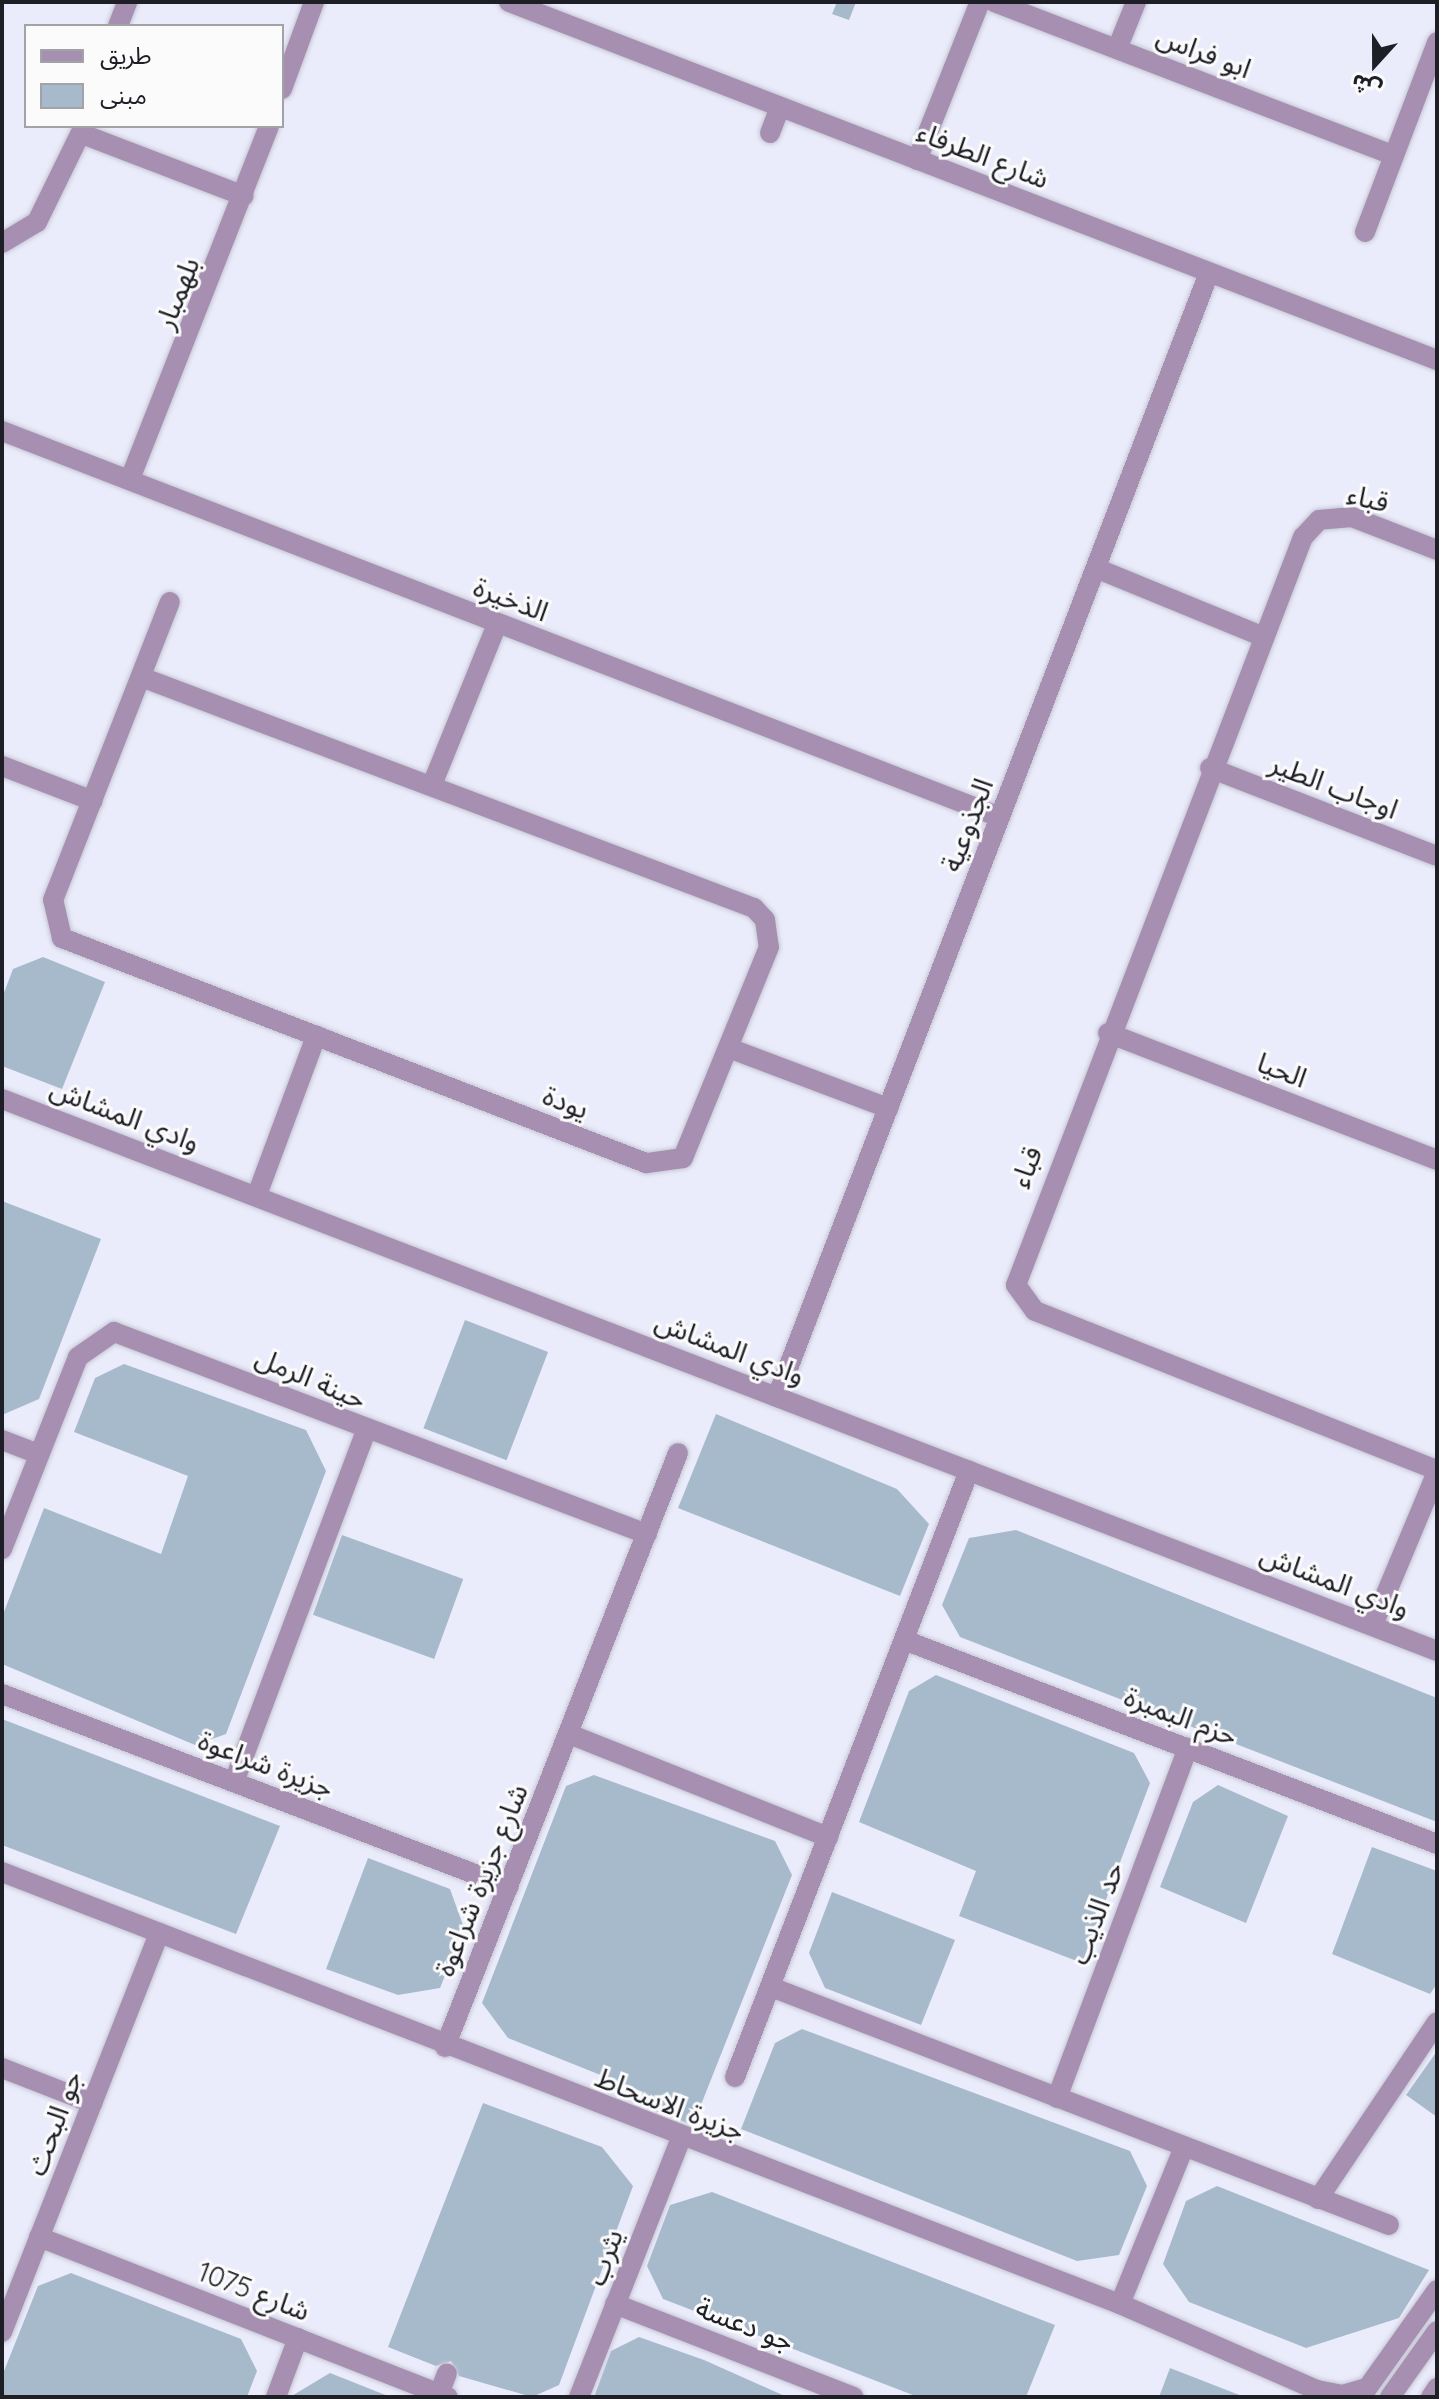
<!DOCTYPE html>
<meta charset="utf-8">
<style>
body{margin:0}
#map{position:relative;width:1439px;height:2399px;overflow:hidden;background:#ebecfb;font-family:Quicksand,"Noto Sans Arabic",sans-serif}
div>[style]{position:absolute}
.building>*{inset:0;background:#a7bacc;transform-origin:0 0}
.roads{filter:drop-shadow(0 0 2px #c6c7d5) drop-shadow(0 0 2px #c6c7d5)}
.minor>*{height:20px;margin:-10px;padding:0 10px;transform-origin:10px;border-radius:10px;background:#a68fb1}
span{translate:-50% -50%;white-space:nowrap;text-align:center;line-height:1.15;-webkit-text-stroke:6px #fbfbfb;paint-order:stroke}
.street-label{font-size:28px;color:#1d1e26}
.frame{position:absolute;inset:0;border:4px solid #1d1e26;pointer-events:none}
.legend{position:absolute;left:24px;top:24px;width:260px;height:104px;box-sizing:border-box;background:#fbfbfb;border:2px solid #a2a3a6;margin:0;padding:10px 14px;list-style:none;font-size:24px;color:#1d1e26}
.legend li{display:flex;align-items:center;gap:16px;height:40px}
.legend b{width:40px;border:2px solid #a2a3a6}
.north{position:absolute;left:1335px;top:24px;width:80px;height:80px;-webkit-text-stroke:6px #fbfbfb;paint-order:stroke;rotate:201deg;font-size:22px;font-weight:700;line-height:32px;text-align:center;color:#1d1e26}
.north::after{content:'';display:block;margin:auto;width:28px;height:36px;background:#1d1e26;clip-path:polygon(50% 0,100% 100%,50% 72%,0 100%)}
</style>
<div id="map">
<div class="building">
<i style="clip-path:polygon(837px 2px,856px 2px,849px 20px,832px 14px)"></i>
<i style="clip-path:polygon(43px 957px,105px 982px,62px 1089px,2px 1066px,2px 998px,13px 969px)"></i>
<i style="clip-path:polygon(2px 1201px,101px 1239px,39px 1399px,2px 1415px)"></i>
<i style="left:465px;top:1320px;width:89px;height:116px;rotate:21deg"></i>
<i style="clip-path:polygon(124px 1364px,306px 1430px,326px 1471px,226px 1734px,195px 1745px,2px 1664px,2px 1617px,44px 1508px,161px 1554px,188px 1476px,74px 1432px,95px 1378px)"></i>
<i style="clip-path:polygon(716px 1414px,897px 1489px,929px 1524px,900px 1596px,678px 1508px)"></i>
<i style="clip-path:polygon(1016px 1530px,1437px 1698px,1437px 1822px,960px 1637px,942px 1605px,969px 1538px)"></i>
<i style="left:342px;top:1535px;width:129px;height:85px;rotate:20deg"></i>
<i style="clip-path:polygon(936px 1675px,1134px 1753px,1150px 1783px,1082px 1963px,959px 1916px,976px 1871px,859px 1822px,909px 1691px)"></i>
<i style="clip-path:polygon(2px 1719px,280px 1826px,236px 1934px,2px 1845px)"></i>
<i style="clip-path:polygon(594px 1775px,775px 1841px,792px 1875px,693px 2125px,637px 2104px,643px 2092px,508px 2038px,482px 2003px,566px 1786px)"></i>
<i style="clip-path:polygon(1218px 1785px,1288px 1816px,1246px 1923px,1160px 1887px,1193px 1802px)"></i>
<i style="clip-path:polygon(1372px 1847px,1437px 1871px,1437px 1984px,1430px 1994px,1332px 1954px)"></i>
<i style="clip-path:polygon(368px 1858px,450px 1889px,464px 1928px,440px 1988px,398px 1995px,326px 1969px)"></i>
<i style="clip-path:polygon(832px 1892px,955px 1940px,921px 2025px,825px 1988px,809px 1953px)"></i>
<i style="clip-path:polygon(802px 2029px,1130px 2151px,1147px 2186px,1119px 2255px,1077px 2261px,741px 2129px,775px 2043px)"></i>
<i style="clip-path:polygon(1437px 2051px,1437px 2117px,1406px 2095px)"></i>
<i style="clip-path:polygon(483px 2103px,602px 2147px,633px 2186px,559px 2385px,532px 2397px,459px 2376px,451px 2361px,436px 2366px,388px 2347px)"></i>
<i style="clip-path:polygon(1217px 2186px,1429px 2270px,1399px 2318px,1306px 2348px,1189px 2302px,1163px 2264px,1186px 2201px)"></i>
<i style="clip-path:polygon(712px 2192px,1055px 2325px,1026px 2397px,918px 2397px,663px 2299px,647px 2266px,670px 2205px)"></i>
<i style="clip-path:polygon(71px 2273px,241px 2339px,257px 2371px,247px 2397px,2px 2397px,2px 2376px,38px 2286px)"></i>
<i style="clip-path:polygon(639px 2337px,704px 2360px,787px 2397px,594px 2397px,611px 2351px)"></i>
<i style="clip-path:polygon(1170px 2368px,1242px 2396px,1241px 2397px,1159px 2397px)"></i>
<i style="clip-path:polygon(330px 2373px,388px 2396px,387px 2397px,290px 2397px)"></i>
</div>
<div class="roads">
<div class="minor">
<i style="left:509px;top:2px;width:995px;rotate:21.1deg"></i>
<i style="left:994px;top:2px;width:427px;rotate:21deg"></i>
<i style="left:118px;top:26px;width:26px;rotate:-69deg"></i>
<i style="left:1117px;top:49px;width:51px;rotate:-68deg"></i>
<i style="left:282px;top:89px;width:93px;rotate:-69.8deg"></i>
<i style="left:770px;top:133px;width:28px;rotate:-69deg"></i>
<i style="left:82px;top:134px;width:173px;rotate:20.9deg"></i>
<i style="left:917px;top:160px;width:170px;rotate:-68.3deg"></i>
<i style="left:1365px;top:232px;width:203px;rotate:-69.2deg"></i>
<i style="left:2px;top:243px;width:41px;rotate:-31deg"></i>
<i style="left:37px;top:222px;width:107px;rotate:-63.9deg"></i>
<i style="left:2px;top:431px;width:1070px;rotate:21.15deg"></i>
<i style="left:130px;top:479px;width:379px;rotate:-68.5deg"></i>
<i style="left:1437px;top:550px;width:91px;rotate:-158.8deg"></i>
<i style="left:1352px;top:517px;width:33px;rotate:175deg"></i>
<i style="left:1319px;top:520px;width:23px;rotate:133deg"></i>
<i style="left:1303px;top:537px;width:801px;rotate:110.99deg"></i>
<i style="left:1016px;top:1285px;width:32px;rotate:54deg"></i>
<i style="left:1035px;top:1311px;width:432px;rotate:21.6deg"></i>
<i style="left:1098px;top:569px;width:176px;rotate:22.3deg"></i>
<i style="left:141px;top:677px;width:655px;rotate:20.65deg"></i>
<i style="left:754px;top:908px;width:16px;rotate:47deg"></i>
<i style="left:765px;top:920px;width:27px;rotate:82deg"></i>
<i style="left:769px;top:947px;width:228px;rotate:112.2deg"></i>
<i style="left:683px;top:1158px;width:37px;rotate:172deg"></i>
<i style="left:646px;top:1163px;width:626px;rotate:-158.93deg"></i>
<i style="left:62px;top:938px;width:39px;rotate:-103deg"></i>
<i style="left:53px;top:900px;width:320px;rotate:-68.6deg"></i>
<i style="left:2px;top:766px;width:97px;rotate:21deg"></i>
<i style="left:1210px;top:768px;width:243px;rotate:21.2deg"></i>
<i style="left:432px;top:785px;width:174px;rotate:-68deg"></i>
<i style="left:1108px;top:1033px;width:353px;rotate:21.1deg"></i>
<i style="left:731px;top:1049px;width:168px;rotate:20.6deg"></i>
<i style="left:2px;top:1099px;width:1538px;rotate:21.04deg"></i>
<i style="left:257px;top:1195px;width:170px;rotate:-69.6deg"></i>
<i style="left:777px;top:1397px;width:1204px;rotate:-68.98deg"></i>
<i style="left:2px;top:1440px;width:40px;rotate:21deg"></i>
<i style="left:2px;top:1549px;width:206px;rotate:-68.4deg"></i>
<i style="left:78px;top:1357px;width:44px;rotate:-34.8deg"></i>
<i style="left:114px;top:1332px;width:570px;rotate:20.76deg"></i>
<i style="left:1373px;top:1625px;width:166px;rotate:-67.3deg"></i>
<i style="left:904px;top:1640px;width:571px;rotate:20.94deg"></i>
<i style="left:2px;top:1694px;width:542px;rotate:20.84deg"></i>
<i style="left:569px;top:1734px;width:279px;rotate:21.7deg"></i>
<i style="left:234px;top:1782px;width:377px;rotate:-69.4deg"></i>
<i style="left:2px;top:1872px;width:1199px;rotate:21.13deg"></i>
<i style="left:1120px;top:2304px;width:215px;rotate:23.6deg"></i>
<i style="left:1317px;top:2390px;width:25px;rotate:11deg"></i>
<i style="left:1342px;top:2395px;width:26px;rotate:-16deg"></i>
<i style="left:771px;top:1987px;width:662px;rotate:21.06deg"></i>
<i style="left:445px;top:2047px;width:638px;rotate:-68.58deg"></i>
<i style="left:2px;top:2068px;width:97px;rotate:21.3deg"></i>
<i style="left:735px;top:2077px;width:650px;rotate:-68.89deg"></i>
<i style="left:1057px;top:2098px;width:374px;rotate:-69.5deg"></i>
<i style="left:1318px;top:2199px;width:213px;rotate:-56.1deg"></i>
<i style="left:39px;top:2237px;width:439px;rotate:21.4deg"></i>
<i style="left:615px;top:2304px;width:256px;rotate:21.3deg"></i>
<i style="left:1120px;top:2304px;width:170px;rotate:-67.8deg"></i>
<i style="left:2px;top:2332px;width:429px;rotate:-68.5deg"></i>
<i style="left:439px;top:2394px;width:22px;rotate:-69deg"></i>
<i style="left:276px;top:2397px;width:63px;rotate:-69.6deg"></i>
<i style="left:579px;top:2397px;width:278px;rotate:-68.5deg"></i>
<i style="left:1361px;top:2397px;width:131px;rotate:-54.6deg"></i>
<i style="left:1390px;top:2397px;width:81px;rotate:-54.5deg"></i>
<i style="left:1431px;top:2397px;width:11px;rotate:-56deg"></i>
</div>
</div>
<div class="street-label">
<span style="left:1204px;top:52px;rotate:21deg">ابو فراس</span>
<span style="left:983px;top:155px;rotate:21deg">شارع الطرفاء</span>
<span style="left:177px;top:293px;rotate:-68deg">بلهمبار</span>
<span style="left:1368px;top:498px;rotate:13deg">قباء</span>
<span style="left:511px;top:599px;rotate:21deg">الذخيرة</span>
<span style="left:1334px;top:786px;rotate:21deg">اوجاب الطير</span>
<span style="left:967px;top:825px;rotate:-69deg">الجذوعية</span>
<span style="left:1282px;top:1070px;rotate:21deg">الحيا</span>
<span style="left:566px;top:1102px;rotate:21deg">يودة</span>
<span style="left:125px;top:1115px;rotate:21deg">وادي المشاش</span>
<span style="left:1026px;top:1167px;rotate:-69deg">قباء</span>
<span style="left:730px;top:1348px;rotate:21deg">وادي المشاش</span>
<span style="left:311px;top:1378px;rotate:23deg">حينة الرمل</span>
<span style="left:1335px;top:1581px;rotate:21deg">وادي المشاش</span>
<span style="left:1181px;top:1716px;rotate:21deg">حزم البمبرة</span>
<span style="left:266px;top:1764px;rotate:21deg">جزيرة شراعوة</span>
<span style="left:481px;top:1880px;rotate:-68deg">شارع جزيرة شراعوة</span>
<span style="left:1096px;top:1913px;rotate:-69deg">حد الذيب</span>
<span style="left:670px;top:2104px;rotate:21deg">جزيرة الاسحاط</span>
<span style="left:54px;top:2123px;rotate:-69deg">جو البحث</span>
<span style="left:604px;top:2257px;rotate:-69deg">يثرب</span>
<span style="left:254px;top:2291px;rotate:21deg">شارع 1075</span>
<span style="left:745px;top:2324px;rotate:21deg">جو دعسة</span>
</div>
<div class="frame"></div>
<ul class="legend">
<li><b style="height:10px;background:#a68fb1"></b>طريق</li>
<li><b style="height:22px;background:#a7bacc"></b>مبنى</li>
</ul>
<div class="north">ش</div>
</div>
